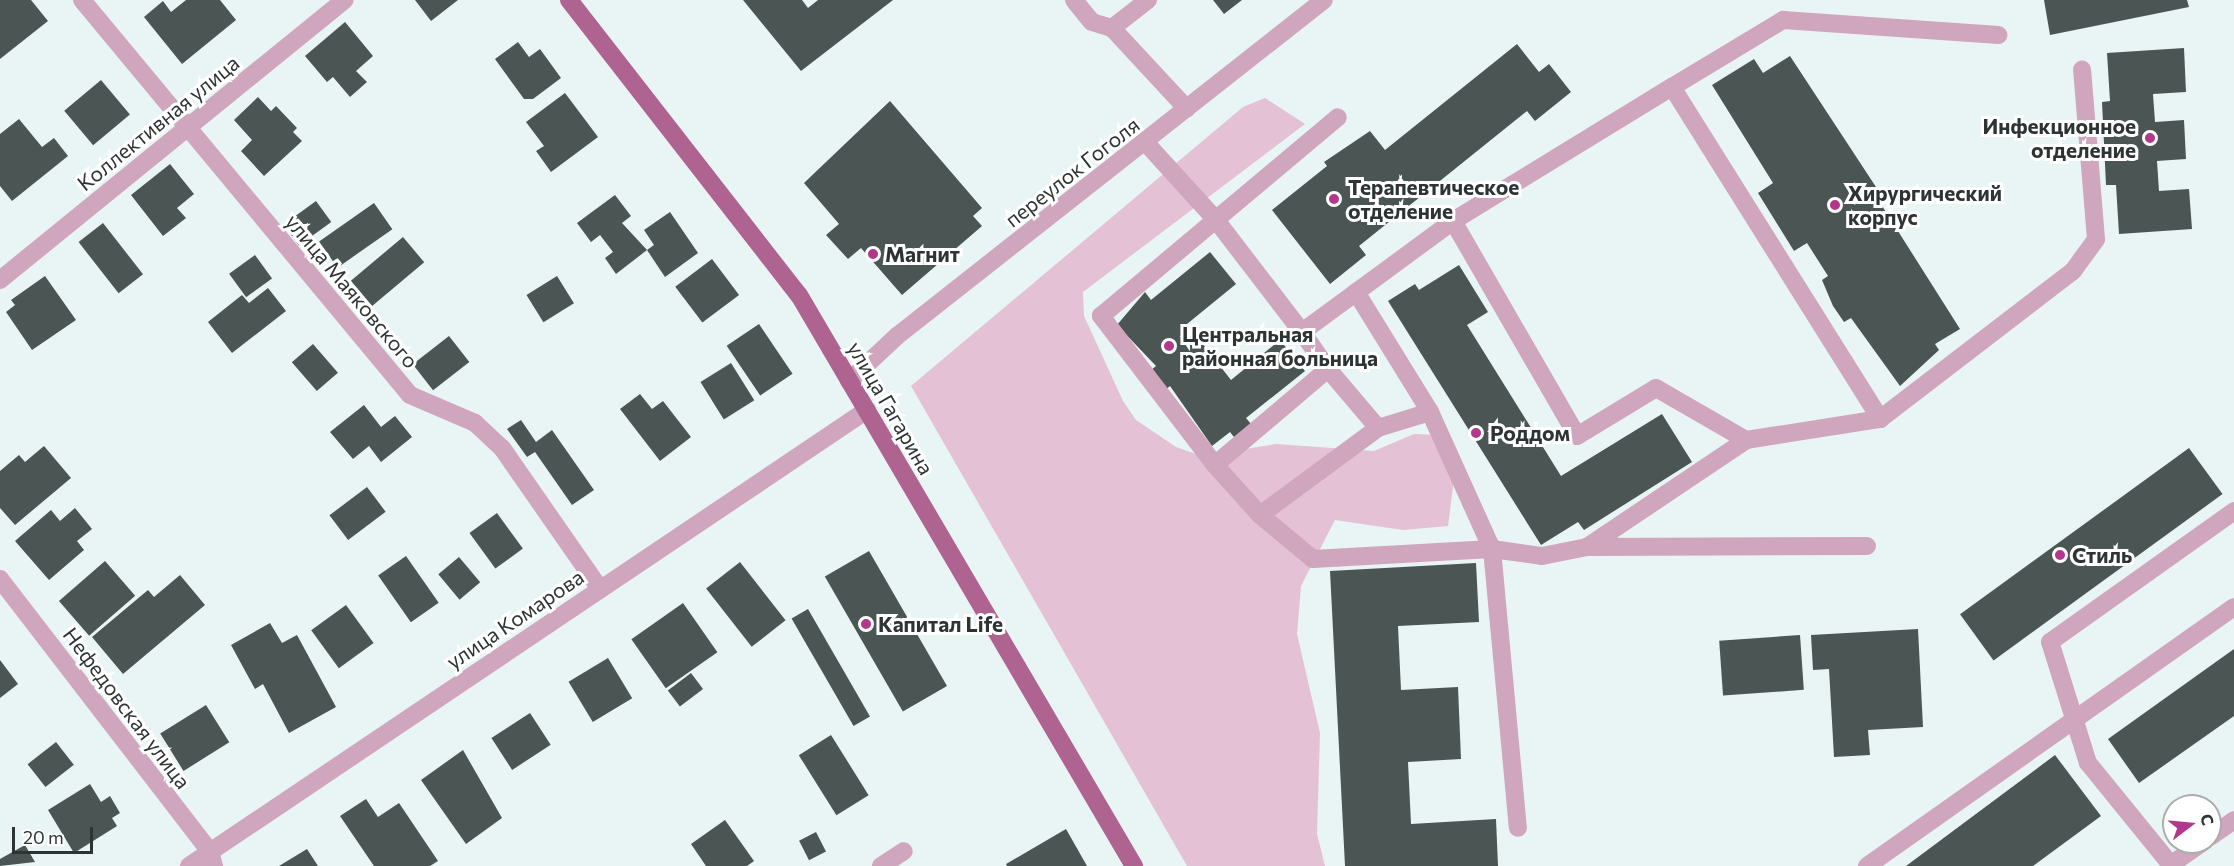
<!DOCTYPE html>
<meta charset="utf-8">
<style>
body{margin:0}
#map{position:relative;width:2234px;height:866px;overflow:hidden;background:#e8f5f4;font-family:Commissioner,sans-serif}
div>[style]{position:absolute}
.green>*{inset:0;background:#e4c1d4}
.building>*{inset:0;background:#4b5554;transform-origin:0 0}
.minor>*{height:18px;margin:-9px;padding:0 9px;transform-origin:9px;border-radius:9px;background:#d0a5be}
.major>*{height:18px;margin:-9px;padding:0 9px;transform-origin:9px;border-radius:9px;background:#af6391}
.dots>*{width:16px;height:16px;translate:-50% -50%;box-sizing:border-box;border:3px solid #fff;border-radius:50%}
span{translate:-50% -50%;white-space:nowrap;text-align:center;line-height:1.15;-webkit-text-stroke:6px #fff;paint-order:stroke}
.street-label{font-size:21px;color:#2e3333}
.poi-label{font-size:21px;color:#2e3333;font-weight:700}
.right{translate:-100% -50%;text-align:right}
.left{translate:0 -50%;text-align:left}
.north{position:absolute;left:2162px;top:794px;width:60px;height:60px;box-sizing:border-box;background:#fff;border:2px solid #abadad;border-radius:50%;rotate:74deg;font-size:16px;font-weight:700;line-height:24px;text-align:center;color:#2e3333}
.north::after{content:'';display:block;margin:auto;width:21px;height:27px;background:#b3388b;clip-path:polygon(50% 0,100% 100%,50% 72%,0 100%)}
.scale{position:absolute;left:12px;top:827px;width:81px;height:27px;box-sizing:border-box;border:3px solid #2e3333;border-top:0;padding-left:8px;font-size:18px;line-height:21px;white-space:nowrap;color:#2e3333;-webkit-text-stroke:4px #fff;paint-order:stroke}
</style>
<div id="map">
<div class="green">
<i style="clip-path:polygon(1265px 98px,1305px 124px,1083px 292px,1084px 316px,1123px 401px,1136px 420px,1176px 447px,1202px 456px,1276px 444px,1374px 451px,1414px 434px,1436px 435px,1454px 479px,1448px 526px,1403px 530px,1335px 520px,1301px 586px,1297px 634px,1320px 733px,1317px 834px,1325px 866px,1187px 866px,911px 386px,1243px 107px)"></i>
</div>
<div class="building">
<i style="clip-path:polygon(0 0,31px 0,48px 21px,0 59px)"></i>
<i style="clip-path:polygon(186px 0,220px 0,236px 20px,182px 64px,144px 17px,163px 1px,171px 12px)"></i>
<i style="clip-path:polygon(415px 0,458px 0,431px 21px)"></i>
<i style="clip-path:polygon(743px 0,802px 0,808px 8px,818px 0,893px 0,801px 71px)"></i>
<i style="clip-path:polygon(1213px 0,1242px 0,1224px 14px)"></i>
<i style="clip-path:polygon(2044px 0,2187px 0,2189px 7px,2050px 35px)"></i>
<i style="clip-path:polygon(345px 22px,373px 56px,356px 71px,367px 82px,350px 97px,333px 77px,327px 82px,305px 56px)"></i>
<i style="clip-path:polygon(518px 42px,529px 57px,540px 49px,561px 78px,533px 99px,524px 99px,495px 59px)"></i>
<i style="clip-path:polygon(1517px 44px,1539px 72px,1549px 64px,1571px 92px,1535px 121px,1527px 111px,1359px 246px,1366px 255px,1330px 284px,1272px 210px,1327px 166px,1324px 162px,1370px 131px,1385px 150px)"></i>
<i style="clip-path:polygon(2184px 48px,2186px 92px,2153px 94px,2155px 122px,2184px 120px,2186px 159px,2157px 161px,2159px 191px,2189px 189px,2192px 229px,2119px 234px,2116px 185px,2106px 185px,2102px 102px,2110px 101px,2107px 53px)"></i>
<i style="clip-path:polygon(1790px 56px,1876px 187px,1872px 190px,1960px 329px,1935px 344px,1939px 350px,1900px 386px,1851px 318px,1844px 322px,1833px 306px,1822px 280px,1828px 276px,1807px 243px,1794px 251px,1758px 193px,1773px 183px,1712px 85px,1754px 59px,1763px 73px)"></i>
<i style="left:101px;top:80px;width:45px;height:48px;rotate:50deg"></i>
<i style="clip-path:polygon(565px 93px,598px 137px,551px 172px,536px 151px,544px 146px,526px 122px)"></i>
<i style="clip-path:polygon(258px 97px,271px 111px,276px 106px,297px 128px,293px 132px,302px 141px,264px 176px,241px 151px,252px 140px,234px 120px)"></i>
<i style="clip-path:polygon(890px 101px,982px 208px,973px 216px,982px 226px,902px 295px,861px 248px,848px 259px,826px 235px,839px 224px,804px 183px)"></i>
<i style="clip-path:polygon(19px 119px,42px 147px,54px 138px,68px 156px,12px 201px,0 186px,0 134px)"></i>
<i style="clip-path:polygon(170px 164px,194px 194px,177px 208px,186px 218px,163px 236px,131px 195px)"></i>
<i style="clip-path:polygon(615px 195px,631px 216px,622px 223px,647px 250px,616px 274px,605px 258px,613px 252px,600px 235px,591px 242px,577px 223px)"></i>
<i style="left:316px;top:201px;width:26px;height:40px;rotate:54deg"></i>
<i style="left:374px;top:203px;width:32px;height:67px;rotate:55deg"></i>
<i style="clip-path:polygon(670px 212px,698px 253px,665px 277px,647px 250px,654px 245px,644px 230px)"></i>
<i style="left:103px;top:223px;width:65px;height:31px;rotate:52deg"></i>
<i style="left:403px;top:237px;width:33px;height:68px;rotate:50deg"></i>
<i style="clip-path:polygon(1210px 252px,1236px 284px,1187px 324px,1231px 380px,1280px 340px,1305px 371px,1246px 418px,1251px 424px,1234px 437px,1230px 432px,1212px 446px,1170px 386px,1159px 395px,1144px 376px,1156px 366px,1117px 325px,1145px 292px,1151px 300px)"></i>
<i style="left:255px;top:255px;width:29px;height:32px;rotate:54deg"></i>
<i style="left:712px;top:259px;width:45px;height:46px;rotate:53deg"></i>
<i style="clip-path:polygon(1459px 265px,1488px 312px,1467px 325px,1561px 476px,1662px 414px,1692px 462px,1584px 530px,1578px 522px,1541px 545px,1388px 301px,1415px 284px,1419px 290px)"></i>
<i style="clip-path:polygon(45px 276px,76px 320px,32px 350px,6px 312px,15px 305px,11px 300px)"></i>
<i style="left:557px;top:276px;width:32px;height:36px;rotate:58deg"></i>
<i style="clip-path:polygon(268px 288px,286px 311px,232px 353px,208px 322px,242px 295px,249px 303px)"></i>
<i style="left:759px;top:324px;width:60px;height:39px;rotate:56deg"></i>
<i style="left:449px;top:336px;width:33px;height:46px;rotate:52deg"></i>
<i style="left:313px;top:344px;width:38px;height:28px;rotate:49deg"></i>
<i style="left:731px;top:363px;width:44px;height:36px;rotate:58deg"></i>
<i style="clip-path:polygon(640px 394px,652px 409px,663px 401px,691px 437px,660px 461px,620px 409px)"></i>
<i style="clip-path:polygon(364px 405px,381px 427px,395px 416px,412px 437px,381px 462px,369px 446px,353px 459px,330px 432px)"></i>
<i style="clip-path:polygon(521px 420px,536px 442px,552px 430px,594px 490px,572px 505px,535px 452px,527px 457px,507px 429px)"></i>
<i style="clip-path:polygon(44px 446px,71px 478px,15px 525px,0 508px,0 471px,19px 455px,25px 462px)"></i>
<i style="left:2189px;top:448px;width:57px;height:283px;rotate:54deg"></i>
<i style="left:367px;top:487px;width:31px;height:47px;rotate:53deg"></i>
<i style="clip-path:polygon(75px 508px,92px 529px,77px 541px,84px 550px,49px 580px,15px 541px,51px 510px,60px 521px)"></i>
<i style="left:497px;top:513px;width:44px;height:34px;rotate:54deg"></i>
<i style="left:869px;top:551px;width:156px;height:51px;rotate:60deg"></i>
<i style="left:406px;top:556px;width:57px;height:34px;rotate:55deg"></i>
<i style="left:459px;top:557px;width:33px;height:27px;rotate:50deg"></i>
<i style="left:105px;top:561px;width:46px;height:61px;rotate:49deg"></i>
<i style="left:740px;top:562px;width:74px;height:43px;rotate:52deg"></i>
<i style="clip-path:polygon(1476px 563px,1479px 622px,1398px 626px,1401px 690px,1458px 687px,1461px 759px,1408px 762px,1411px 824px,1496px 819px,1498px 866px,1345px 866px,1330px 571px)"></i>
<i style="clip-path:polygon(180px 575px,205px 605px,123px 674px,92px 637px,148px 590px,154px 597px)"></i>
<i style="left:683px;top:603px;width:60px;height:63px;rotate:55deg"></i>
<i style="left:346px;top:605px;width:47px;height:43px;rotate:54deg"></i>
<i style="left:808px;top:609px;width:124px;height:19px;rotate:60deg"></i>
<i style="clip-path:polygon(270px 623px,282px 643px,297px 635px,336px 707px,289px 733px,263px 684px,255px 689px,231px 645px)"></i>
<i style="clip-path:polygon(1918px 629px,1923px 727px,1868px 730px,1870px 755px,1834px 757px,1829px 669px,1813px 670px,1811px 635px)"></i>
<i style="left:1800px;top:635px;width:55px;height:81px;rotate:86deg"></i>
<i style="clip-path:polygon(2234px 649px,2234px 716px,2139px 783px,2108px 739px)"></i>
<i style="left:608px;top:658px;width:47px;height:46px;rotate:59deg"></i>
<i style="clip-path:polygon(0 660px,18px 684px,0 698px)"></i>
<i style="left:691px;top:673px;width:20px;height:29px;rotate:53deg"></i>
<i style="left:206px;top:705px;width:44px;height:54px;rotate:58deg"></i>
<i style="left:530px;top:713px;width:38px;height:46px;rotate:57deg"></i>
<i style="left:831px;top:735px;width:71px;height:38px;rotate:58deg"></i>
<i style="left:56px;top:742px;width:29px;height:36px;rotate:52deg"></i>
<i style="clip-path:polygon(463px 750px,502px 818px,466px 844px,421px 780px)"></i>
<i style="clip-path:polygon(2055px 755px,2101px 816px,2033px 866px,1906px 866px)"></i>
<i style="clip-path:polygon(90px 784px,101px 802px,110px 796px,120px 813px,112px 818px,117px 826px,74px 853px,48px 810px)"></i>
<i style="clip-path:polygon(366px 799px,378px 817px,399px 803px,438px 861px,430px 866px,374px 866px,340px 816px)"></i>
<i style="clip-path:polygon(725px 820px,754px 861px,747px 866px,706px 866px,691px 844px)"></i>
<i style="clip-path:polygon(1066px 829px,1087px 866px,1007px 866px,1006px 864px)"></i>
<i style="left:816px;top:832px;width:22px;height:19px;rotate:63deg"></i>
<i style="clip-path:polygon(25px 845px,35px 862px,0 866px,0 859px)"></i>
<i style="clip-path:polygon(307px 849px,318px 866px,279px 866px)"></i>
</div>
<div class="minor">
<i style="left:82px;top:0;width:513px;rotate:50.29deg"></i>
<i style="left:410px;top:395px;width:71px;rotate:23.3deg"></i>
<i style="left:475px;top:423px;width:37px;rotate:43deg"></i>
<i style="left:502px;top:448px;width:172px;rotate:55.2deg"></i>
<i style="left:1074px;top:0;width:28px;rotate:51deg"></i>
<i style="left:1092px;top:22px;width:21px;rotate:17deg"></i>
<i style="left:1148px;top:0;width:46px;rotate:142.1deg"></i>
<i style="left:1112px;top:28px;width:110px;rotate:47.2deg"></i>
<i style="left:1672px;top:87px;width:130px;rotate:-31.1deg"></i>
<i style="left:1783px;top:20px;width:216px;rotate:4deg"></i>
<i style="left:1146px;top:143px;width:104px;rotate:47.7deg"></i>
<i style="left:1216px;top:220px;width:141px;rotate:52.5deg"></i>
<i style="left:1302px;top:332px;width:187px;rotate:-36.3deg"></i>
<i style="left:1453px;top:221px;width:257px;rotate:-31.5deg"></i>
<i style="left:1672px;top:87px;width:392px;rotate:57.9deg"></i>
<i style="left:1453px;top:221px;width:248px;rotate:60deg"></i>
<i style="left:1577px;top:436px;width:92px;rotate:-31.3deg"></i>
<i style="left:1656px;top:388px;width:104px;rotate:30deg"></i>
<i style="left:0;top:280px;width:444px;rotate:-39.1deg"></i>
<i style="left:1356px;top:292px;width:141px;rotate:58.3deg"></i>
<i style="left:1302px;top:332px;width:45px;rotate:54.9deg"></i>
<i style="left:1328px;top:369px;width:148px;rotate:139.7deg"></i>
<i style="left:1215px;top:465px;width:188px;rotate:-127.4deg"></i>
<i style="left:1101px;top:316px;width:309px;rotate:-40deg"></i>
<i style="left:1328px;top:369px;width:77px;rotate:49.7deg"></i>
<i style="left:1378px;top:428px;width:54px;rotate:-17.1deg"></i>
<i style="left:1430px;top:412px;width:150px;rotate:65.7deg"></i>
<i style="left:1492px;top:549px;width:50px;rotate:8deg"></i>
<i style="left:1542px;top:556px;width:46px;rotate:-11.3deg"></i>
<i style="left:1587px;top:547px;width:192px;rotate:-33.9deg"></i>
<i style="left:1746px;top:440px;width:136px;rotate:-8.9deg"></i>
<i style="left:1880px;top:419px;width:243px;rotate:-37.5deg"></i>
<i style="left:2073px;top:271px;width:39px;rotate:-54deg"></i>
<i style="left:2096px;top:239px;width:170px;rotate:-94.7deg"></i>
<i style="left:849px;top:381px;width:66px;rotate:-43.2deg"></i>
<i style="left:897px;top:336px;width:543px;rotate:-38.2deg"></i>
<i style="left:1215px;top:465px;width:67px;rotate:48deg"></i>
<i style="left:1260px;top:515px;width:147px;rotate:-36.4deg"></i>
<i style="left:1260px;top:515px;width:69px;rotate:39.7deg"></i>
<i style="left:1313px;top:559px;width:179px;rotate:-3.2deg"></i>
<i style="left:1492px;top:549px;width:280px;rotate:84.7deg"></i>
<i style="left:1587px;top:547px;width:280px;rotate:-0.2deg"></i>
<i style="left:0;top:579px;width:344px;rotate:52.4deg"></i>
<i style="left:210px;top:852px;width:15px;rotate:74deg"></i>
<i style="left:2210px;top:837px;width:29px;rotate:-35deg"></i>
<i style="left:2171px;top:865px;width:132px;rotate:-129.1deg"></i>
<i style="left:2088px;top:763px;width:127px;rotate:-107.4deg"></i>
<i style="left:2050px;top:642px;width:226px;rotate:-35.4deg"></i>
<i style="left:189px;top:866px;width:817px;rotate:-33.92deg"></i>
<i style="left:881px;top:866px;width:27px;rotate:-33deg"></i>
<i style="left:1867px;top:866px;width:449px;rotate:-35.2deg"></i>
<i style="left:2169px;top:866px;width:42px;rotate:-35.2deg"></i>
</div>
<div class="major">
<i style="left:569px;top:0;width:374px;rotate:52.1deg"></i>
<i style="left:799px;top:295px;width:662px;rotate:59.6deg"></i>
</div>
<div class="dots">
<i style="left:2150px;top:138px;background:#b3388b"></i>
<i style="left:1334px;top:199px;background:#b3388b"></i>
<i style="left:1835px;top:205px;background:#b3388b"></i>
<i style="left:873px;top:254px;background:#b3388b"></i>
<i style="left:1169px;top:346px;background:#b3388b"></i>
<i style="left:1476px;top:433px;background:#b3388b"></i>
<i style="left:2060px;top:555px;background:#b3388b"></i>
<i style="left:866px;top:624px;background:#b3388b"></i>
</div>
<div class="street-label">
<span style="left:158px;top:123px;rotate:-39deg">Коллективная улица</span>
<span style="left:1072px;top:172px;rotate:-38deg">переулок Гоголя</span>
<span style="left:352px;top:291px;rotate:50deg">улица Маяковского</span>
<span style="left:891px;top:408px;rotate:60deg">улица Гагарина</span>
<span style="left:515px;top:619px;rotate:-34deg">улица Комарова</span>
<span style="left:127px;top:708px;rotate:53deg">Нефедовская улица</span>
</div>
<div class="poi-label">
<span class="right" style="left:2136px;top:138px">Инфекционное<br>отделение</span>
<span class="left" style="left:1348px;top:199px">Терапевтическое<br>отделение</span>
<span class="left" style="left:1848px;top:205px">Хирургический<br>корпус</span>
<span class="left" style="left:885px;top:254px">Магнит</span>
<span class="left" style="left:1182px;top:346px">Центральная<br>районная больница</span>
<span class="left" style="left:1490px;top:433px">Роддом</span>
<span class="left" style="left:2072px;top:555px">Стиль</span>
<span class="left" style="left:878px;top:624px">Капитал Life</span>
</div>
<div class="north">С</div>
<div class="scale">20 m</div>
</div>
